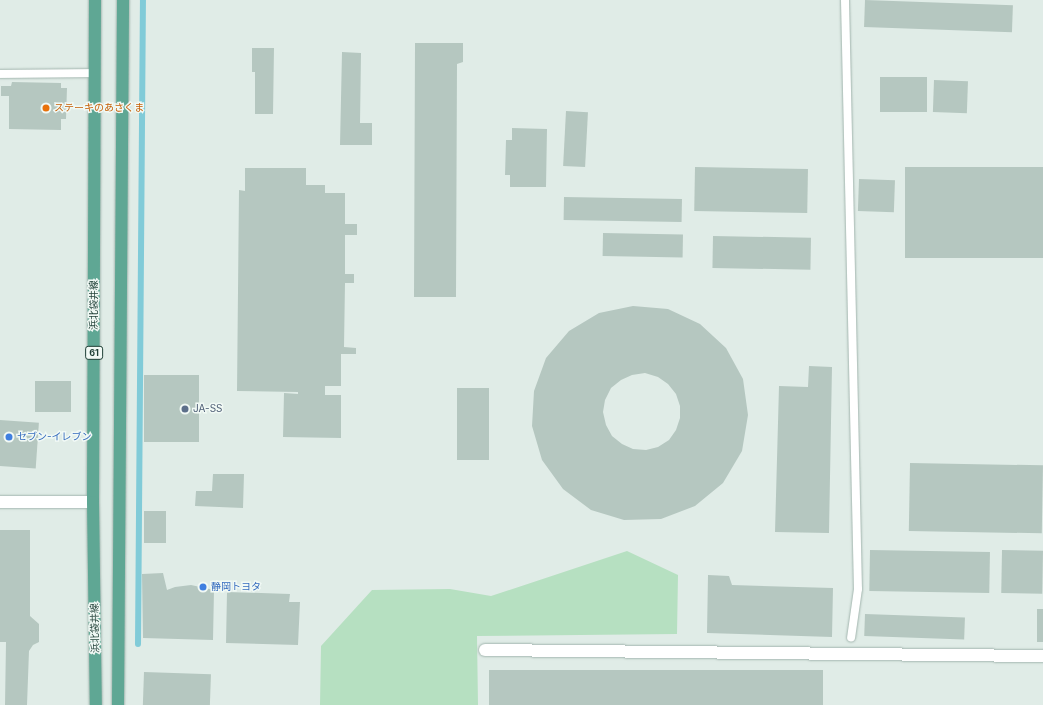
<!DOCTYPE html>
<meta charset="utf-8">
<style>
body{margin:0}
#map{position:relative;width:1043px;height:705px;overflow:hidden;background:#e0ece7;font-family:Inter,"Noto Sans JP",sans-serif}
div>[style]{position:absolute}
.green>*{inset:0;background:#b6e0c1}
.stream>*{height:6px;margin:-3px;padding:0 3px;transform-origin:3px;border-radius:3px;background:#81cbd8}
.building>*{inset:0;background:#b5c7c0;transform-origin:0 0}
.roads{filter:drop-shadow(0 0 1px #a2b5ae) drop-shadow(0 0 1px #a2b5ae)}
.service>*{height:8px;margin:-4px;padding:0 4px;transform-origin:4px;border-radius:4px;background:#fff}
.minor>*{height:12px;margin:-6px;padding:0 6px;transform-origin:6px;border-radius:6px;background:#fff}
.primary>*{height:12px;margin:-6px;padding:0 6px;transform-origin:6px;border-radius:6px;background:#5fa794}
.dots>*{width:11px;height:11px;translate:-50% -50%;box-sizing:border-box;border:2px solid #f1f9f5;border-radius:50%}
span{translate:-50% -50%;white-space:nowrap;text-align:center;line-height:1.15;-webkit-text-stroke:3px #f1f9f5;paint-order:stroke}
.shield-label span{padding:1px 3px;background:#f1f9f5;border:1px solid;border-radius:3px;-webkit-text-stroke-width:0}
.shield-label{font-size:9px;color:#1f3f36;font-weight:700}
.food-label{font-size:10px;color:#c56008}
.left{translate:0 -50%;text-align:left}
.street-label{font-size:10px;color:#1f3f36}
.service-label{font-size:10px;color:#4e5e75}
.shop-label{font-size:10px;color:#366cbe}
</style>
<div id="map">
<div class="green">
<i style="clip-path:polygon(627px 551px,678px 575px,677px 634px,477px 636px,478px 705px,320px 705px,321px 646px,372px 590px,450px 589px,491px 596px)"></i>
</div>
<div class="stream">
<i style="left:138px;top:644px;width:644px;rotate:-89.56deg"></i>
</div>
<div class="building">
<i style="left:865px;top:0;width:148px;height:27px;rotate:2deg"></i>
<i style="clip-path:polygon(415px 43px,463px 43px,463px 62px,457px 64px,456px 297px,414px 297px)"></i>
<i style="clip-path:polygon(252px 48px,274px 48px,273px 114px,255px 114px,255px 72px,252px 72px)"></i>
<i style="clip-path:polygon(342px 52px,361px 53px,360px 123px,372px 123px,372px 145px,340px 145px)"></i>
<i style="left:880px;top:77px;width:47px;height:35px"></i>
<i style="left:934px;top:80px;width:34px;height:32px;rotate:2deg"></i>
<i style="clip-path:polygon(12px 82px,61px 83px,61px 88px,67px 88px,66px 119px,61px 119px,61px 130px,9px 129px,9px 96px,1px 96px,1px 86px,11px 86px)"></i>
<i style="left:566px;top:111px;width:22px;height:55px;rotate:3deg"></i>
<i style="clip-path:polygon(512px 128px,547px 129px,546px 187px,510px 187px,510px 175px,505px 175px,506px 140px,512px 140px)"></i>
<i style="left:695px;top:167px;width:113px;height:44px;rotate:1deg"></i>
<i style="left:905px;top:167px;width:138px;height:91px"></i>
<i style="clip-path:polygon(245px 168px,306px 168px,306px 185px,325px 185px,325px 193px,345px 193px,345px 224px,357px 224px,357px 235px,345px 235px,345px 274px,354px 274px,354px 283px,345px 283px,344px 347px,356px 348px,356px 354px,341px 354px,341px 386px,325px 386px,325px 395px,341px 395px,341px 438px,283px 437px,284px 393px,298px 394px,298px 392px,237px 391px,239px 190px,245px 191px)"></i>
<i style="left:859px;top:179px;width:36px;height:32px;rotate:2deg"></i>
<i style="left:564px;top:197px;width:118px;height:23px;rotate:1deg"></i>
<i style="left:603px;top:233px;width:80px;height:23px;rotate:1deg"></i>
<i style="left:713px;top:236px;width:98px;height:32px;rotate:1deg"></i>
<i style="clip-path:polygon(evenodd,633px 306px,668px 309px,700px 324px,726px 348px,743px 379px,748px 415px,742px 451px,723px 483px,695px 506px,661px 519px,624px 520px,591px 510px,563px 489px,542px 460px,532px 426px,534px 391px,546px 358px,569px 331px,599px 313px,633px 306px,645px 373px,658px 377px,668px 384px,676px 394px,680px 406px,680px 418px,676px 430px,669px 440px,658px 447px,646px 450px,633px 449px,622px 444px,612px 436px,606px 425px,603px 412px,605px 400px,611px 388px,621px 380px,632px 375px,645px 373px)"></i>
<i style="clip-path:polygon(809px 366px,832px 367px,829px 533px,775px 532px,779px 386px,808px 387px)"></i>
<i style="left:144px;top:375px;width:55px;height:67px"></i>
<i style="left:35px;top:381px;width:36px;height:31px"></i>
<i style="left:457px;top:388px;width:32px;height:72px"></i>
<i style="left:0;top:420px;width:39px;height:46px;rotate:4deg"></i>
<i style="left:910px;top:463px;width:133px;height:68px;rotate:1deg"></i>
<i style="clip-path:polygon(213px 474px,244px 474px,243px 508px,195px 506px,196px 491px,212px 491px)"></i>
<i style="left:144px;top:511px;width:22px;height:32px"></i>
<i style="clip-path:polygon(0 530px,30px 530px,30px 616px,39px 624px,39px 642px,33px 645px,29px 651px,27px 705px,5px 705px,6px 642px,0 642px)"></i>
<i style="left:870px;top:550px;width:120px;height:41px;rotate:1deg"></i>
<i style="left:1002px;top:550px;width:41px;height:43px;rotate:1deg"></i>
<i style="clip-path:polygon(163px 573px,167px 590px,175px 587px,191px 585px,214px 590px,213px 640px,143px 638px,142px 574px)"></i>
<i style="clip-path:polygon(708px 575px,729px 576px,732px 585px,833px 588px,832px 637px,707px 633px)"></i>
<i style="clip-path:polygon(227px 592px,290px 594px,289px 602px,300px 602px,298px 645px,226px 643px)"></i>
<i style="left:1037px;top:609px;width:6px;height:33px"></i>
<i style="left:865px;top:614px;width:100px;height:22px;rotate:2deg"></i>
<i style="left:489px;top:670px;width:334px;height:35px"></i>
<i style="left:144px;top:672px;width:67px;height:33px;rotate:2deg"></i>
</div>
<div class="roads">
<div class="service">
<i style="left:845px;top:0;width:589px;rotate:88.74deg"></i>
<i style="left:858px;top:589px;width:49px;rotate:98.1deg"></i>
<i style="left:0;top:74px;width:96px;rotate:-0.6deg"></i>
</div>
<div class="minor">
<i style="left:0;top:502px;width:93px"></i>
<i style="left:485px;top:650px;width:558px;rotate:0.62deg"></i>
</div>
<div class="primary">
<i style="left:95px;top:0;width:502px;rotate:90.23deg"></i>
<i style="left:93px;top:502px;width:203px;rotate:89.2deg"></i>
<i style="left:118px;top:705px;width:705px;rotate:-89.59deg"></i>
</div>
</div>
<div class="dots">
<i style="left:46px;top:108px;background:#e8710a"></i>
<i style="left:185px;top:409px;background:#5c6f8a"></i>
<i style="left:9px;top:437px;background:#3f7fe0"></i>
<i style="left:203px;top:587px;background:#3f7fe0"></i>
</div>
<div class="shield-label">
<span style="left:94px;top:353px">61</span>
</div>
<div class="food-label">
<span class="left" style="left:54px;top:108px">ステーキのあさくま</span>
</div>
<div class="street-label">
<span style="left:94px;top:305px;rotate:-90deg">浜北袋井線</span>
<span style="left:95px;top:628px;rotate:-91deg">浜北袋井線</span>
</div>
<div class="service-label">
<span class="left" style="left:193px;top:409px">JA-SS</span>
</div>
<div class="shop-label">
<span class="left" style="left:17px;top:437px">セブン-イレブン</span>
<span class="left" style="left:211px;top:587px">静岡トヨタ</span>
</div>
</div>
